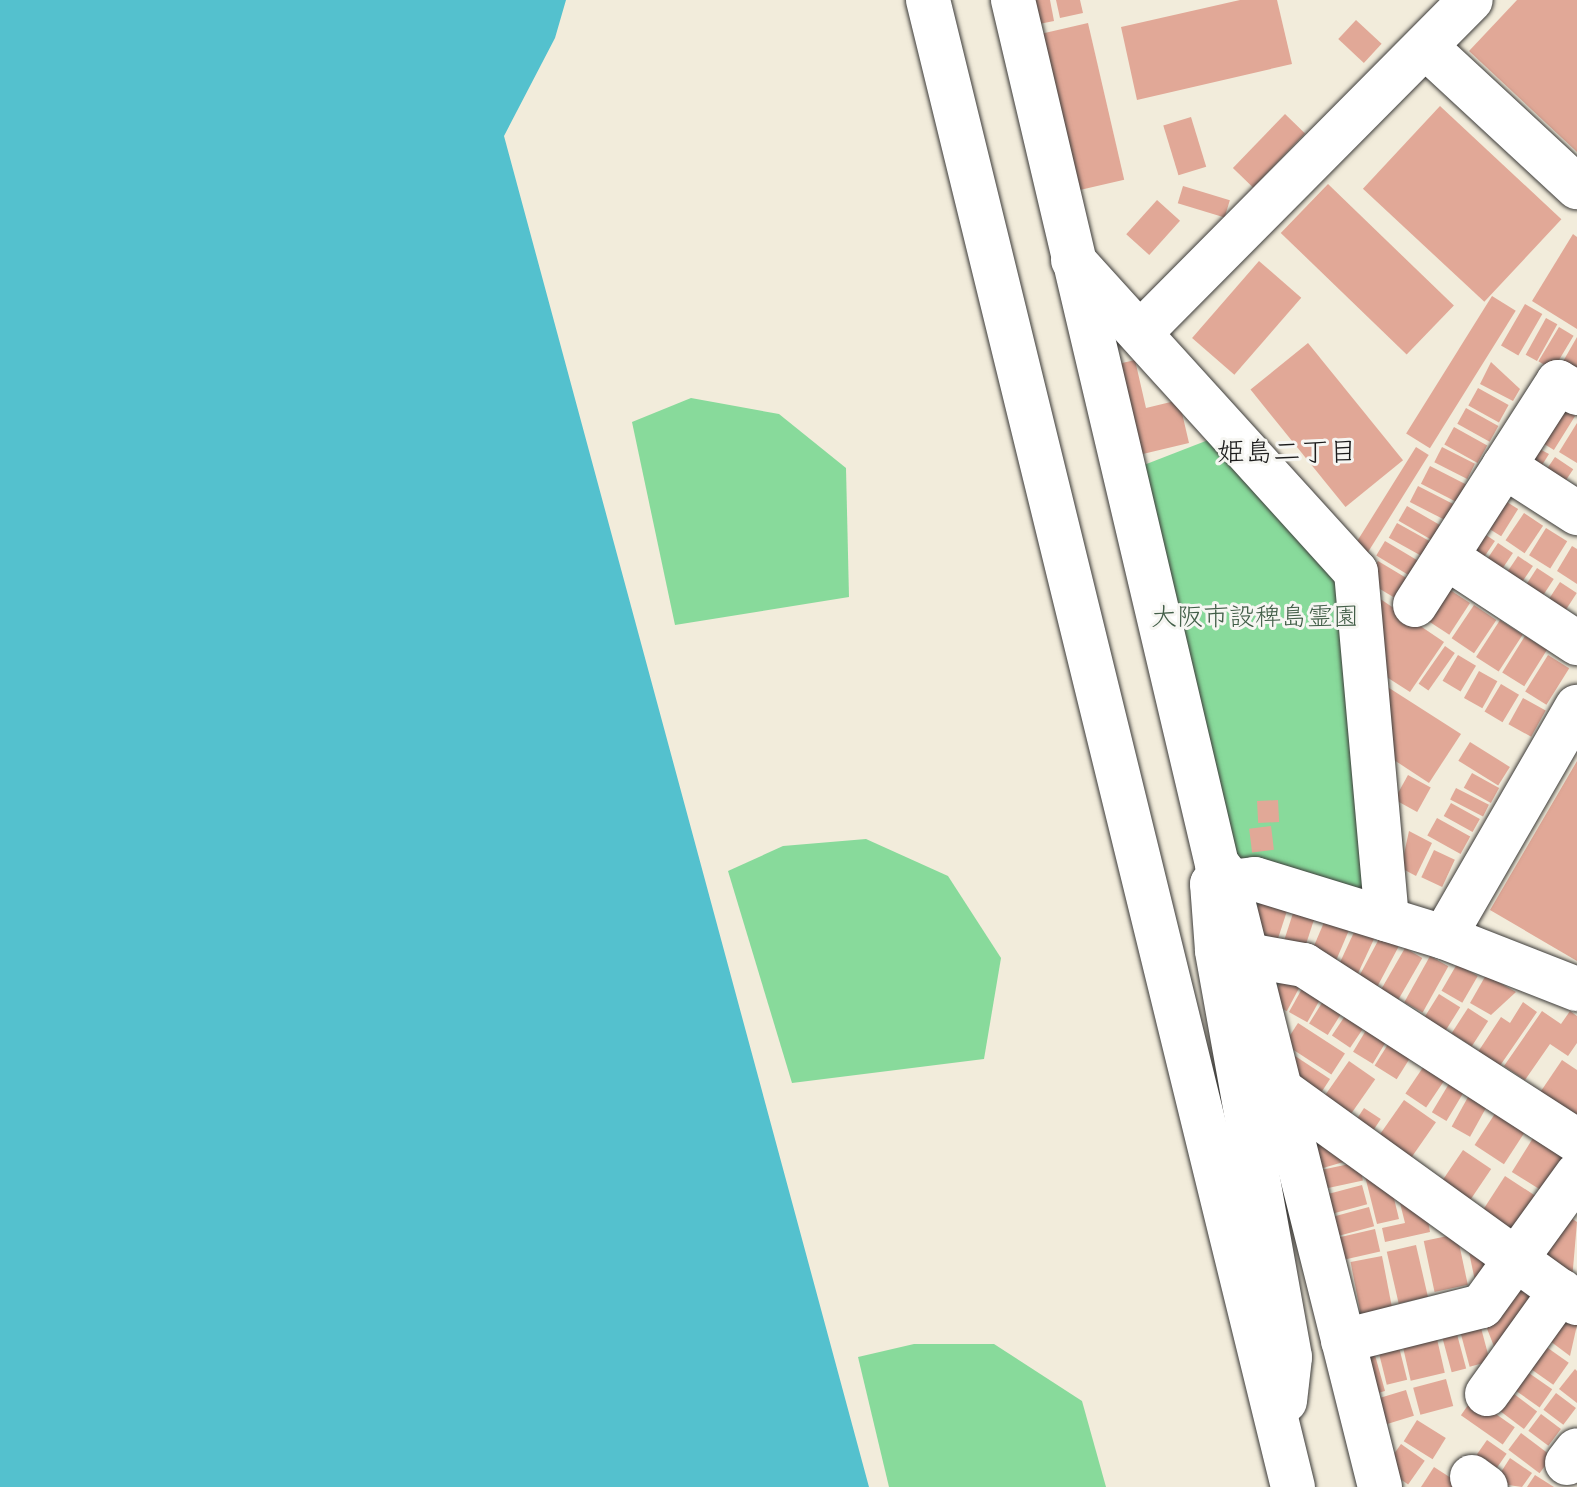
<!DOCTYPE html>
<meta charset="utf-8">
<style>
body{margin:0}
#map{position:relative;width:1577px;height:1487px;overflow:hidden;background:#f2ecdb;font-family:"Patrick Hand","Klee One",sans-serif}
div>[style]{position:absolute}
.green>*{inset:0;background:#88da9b}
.water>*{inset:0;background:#54c1ce}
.building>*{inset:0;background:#e1a897;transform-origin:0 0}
.roads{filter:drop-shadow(0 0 2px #3c3b39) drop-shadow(0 0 2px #3c3b39)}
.minor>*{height:44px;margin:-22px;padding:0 22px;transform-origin:22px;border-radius:22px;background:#fff}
span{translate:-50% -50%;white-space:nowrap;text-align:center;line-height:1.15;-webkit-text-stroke:6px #f6f6f2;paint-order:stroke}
.park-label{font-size:26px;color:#425e48}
.neighbourhood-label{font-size:28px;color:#1c1c1c}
</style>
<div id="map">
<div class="green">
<i style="clip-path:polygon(691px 398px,779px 414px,846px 468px,849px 597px,675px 625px,632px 422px)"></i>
<i style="clip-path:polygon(1216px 437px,1337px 578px,1366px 898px,1225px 857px,1131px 470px)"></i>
<i style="clip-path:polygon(866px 839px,948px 876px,1001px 958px,984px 1059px,792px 1083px,728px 871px,783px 846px)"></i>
<i style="clip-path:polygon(914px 1344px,994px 1344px,1082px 1401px,1106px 1487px,889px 1487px,858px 1357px)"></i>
</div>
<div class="water">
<i style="clip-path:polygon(0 0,566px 0,555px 38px,504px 136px,869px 1487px,0 1487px)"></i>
</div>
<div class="building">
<i style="clip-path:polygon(1028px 0,1050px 0,1054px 21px,1034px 25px)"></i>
<i style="clip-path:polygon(1056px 0,1080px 0,1083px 13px,1060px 18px)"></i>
<i style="clip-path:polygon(1240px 0,1277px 0,1292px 64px,1137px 100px,1121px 27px)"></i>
<i style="clip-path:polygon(1517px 0,1577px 0,1577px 152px,1469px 51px)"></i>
<i style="left:1356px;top:20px;width:35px;height:26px;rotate:43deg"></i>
<i style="left:1088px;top:23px;width:161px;height:60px;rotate:77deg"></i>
<i style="left:1440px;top:106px;width:166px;height:113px;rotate:43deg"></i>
<i style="left:1285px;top:114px;width:28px;height:75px;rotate:44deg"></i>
<i style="left:1191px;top:117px;width:52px;height:29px;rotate:73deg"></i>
<i style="left:1328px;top:184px;width:175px;height:68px;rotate:44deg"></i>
<i style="left:1183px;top:186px;width:49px;height:18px;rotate:17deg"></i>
<i style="left:1157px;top:200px;width:31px;height:46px;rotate:42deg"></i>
<i style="clip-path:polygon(1573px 234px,1577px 237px,1577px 329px,1532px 301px)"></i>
<i style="left:1259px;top:261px;width:56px;height:102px;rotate:41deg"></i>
<i style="left:1492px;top:296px;width:28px;height:162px;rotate:32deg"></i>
<i style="left:1525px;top:304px;width:20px;height:48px;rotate:30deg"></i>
<i style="left:1546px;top:318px;width:13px;height:42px;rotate:29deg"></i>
<i style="left:1559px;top:327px;width:17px;height:40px;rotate:31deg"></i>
<i style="clip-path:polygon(1577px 337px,1577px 375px,1557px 372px)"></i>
<i style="left:1308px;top:343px;width:151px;height:74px;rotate:51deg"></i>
<i style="clip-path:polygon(1135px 360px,1146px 408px,1179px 400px,1189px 443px,1126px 458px,1105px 367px)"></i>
<i style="clip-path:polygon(1491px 362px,1520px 389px,1513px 401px,1480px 384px)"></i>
<i style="left:1478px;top:388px;width:35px;height:20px;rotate:29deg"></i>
<i style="left:1559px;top:406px;width:19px;height:40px;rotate:32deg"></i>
<i style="left:1466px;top:408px;width:37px;height:18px;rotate:29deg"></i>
<i style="clip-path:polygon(1577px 423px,1577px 463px,1559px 452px)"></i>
<i style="left:1454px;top:427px;width:38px;height:20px;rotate:29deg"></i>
<i style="clip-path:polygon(1530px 444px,1549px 454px,1534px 478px)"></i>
<i style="left:1416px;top:447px;width:15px;height:115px;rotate:32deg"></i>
<i style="left:1442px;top:447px;width:37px;height:17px;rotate:27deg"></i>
<i style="left:1555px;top:457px;width:22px;height:30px;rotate:34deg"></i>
<i style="left:1430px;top:466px;width:40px;height:20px;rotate:27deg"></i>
<i style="left:1418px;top:486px;width:40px;height:18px;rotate:27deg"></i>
<i style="left:1502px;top:499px;width:19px;height:32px;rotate:32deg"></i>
<i style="left:1407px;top:506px;width:38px;height:17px;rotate:30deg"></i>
<i style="left:1524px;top:513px;width:23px;height:33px;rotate:34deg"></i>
<i style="left:1397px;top:523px;width:37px;height:17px;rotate:29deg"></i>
<i style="left:1546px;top:528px;width:25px;height:32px;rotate:32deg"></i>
<i style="left:1480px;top:531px;width:18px;height:34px;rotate:34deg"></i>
<i style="left:1385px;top:541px;width:41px;height:17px;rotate:31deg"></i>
<i style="left:1498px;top:543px;width:18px;height:34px;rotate:34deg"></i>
<i style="clip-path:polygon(1572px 546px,1577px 549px,1577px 584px,1557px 571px)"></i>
<i style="left:1518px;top:556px;width:18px;height:34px;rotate:34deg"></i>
<i style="left:1378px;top:561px;width:37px;height:23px;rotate:31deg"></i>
<i style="left:1537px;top:568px;width:20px;height:36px;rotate:33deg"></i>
<i style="left:1560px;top:582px;width:20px;height:37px;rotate:33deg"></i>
<i style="left:1444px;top:586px;width:31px;height:38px;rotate:33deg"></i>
<i style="clip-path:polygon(1370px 592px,1444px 642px,1410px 692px,1385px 676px)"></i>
<i style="left:1474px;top:605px;width:27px;height:40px;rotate:34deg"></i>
<i style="left:1500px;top:620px;width:27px;height:44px;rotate:33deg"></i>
<i style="left:1525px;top:636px;width:26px;height:43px;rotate:32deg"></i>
<i style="left:1445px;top:646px;width:12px;height:46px;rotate:35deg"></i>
<i style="left:1458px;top:655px;width:21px;height:30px;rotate:31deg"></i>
<i style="left:1548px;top:655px;width:25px;height:43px;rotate:32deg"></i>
<i style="left:1479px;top:671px;width:21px;height:31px;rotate:29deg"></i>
<i style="left:1501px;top:684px;width:21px;height:32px;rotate:31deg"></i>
<i style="clip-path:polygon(1386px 686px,1461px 734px,1429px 783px,1391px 758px)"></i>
<i style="left:1523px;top:698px;width:26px;height:30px;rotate:29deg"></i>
<i style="left:1470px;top:742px;width:47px;height:22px;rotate:32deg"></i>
<i style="clip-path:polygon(1577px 761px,1577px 961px,1490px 910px)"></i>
<i style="left:1472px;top:773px;width:31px;height:17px;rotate:29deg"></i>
<i style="left:1408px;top:775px;width:26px;height:28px;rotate:29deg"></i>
<i style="left:1456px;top:788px;width:37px;height:13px;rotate:27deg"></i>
<i style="left:1278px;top:800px;width:22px;height:21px;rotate:87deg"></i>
<i style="left:1451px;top:803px;width:33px;height:15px;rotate:29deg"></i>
<i style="left:1437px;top:818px;width:38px;height:20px;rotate:29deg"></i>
<i style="left:1271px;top:826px;width:24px;height:22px;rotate:83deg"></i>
<i style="clip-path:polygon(1409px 831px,1432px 843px,1416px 876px,1401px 868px)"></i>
<i style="left:1434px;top:850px;width:23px;height:30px;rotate:25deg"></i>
<i style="left:1261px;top:897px;width:29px;height:35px;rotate:18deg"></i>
<i style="left:1295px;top:907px;width:22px;height:35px;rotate:18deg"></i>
<i style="left:1325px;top:920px;width:26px;height:37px;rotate:23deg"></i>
<i style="left:1356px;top:928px;width:21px;height:43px;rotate:25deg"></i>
<i style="left:1380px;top:937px;width:21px;height:49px;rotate:28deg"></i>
<i style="left:1405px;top:948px;width:20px;height:49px;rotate:30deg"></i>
<i style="left:1430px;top:956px;width:21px;height:53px;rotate:29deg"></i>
<i style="left:1457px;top:964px;width:24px;height:31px;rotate:30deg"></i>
<i style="left:1285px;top:974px;width:19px;height:32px;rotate:28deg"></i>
<i style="clip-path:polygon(1486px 975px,1516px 992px,1491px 1015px,1470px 1003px)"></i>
<i style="left:1304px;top:985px;width:21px;height:31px;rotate:29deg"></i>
<i style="left:1439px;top:994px;width:25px;height:29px;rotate:32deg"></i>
<i style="left:1325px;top:998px;width:22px;height:30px;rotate:32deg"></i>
<i style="clip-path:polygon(1523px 1002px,1537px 1012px,1495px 1073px,1474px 1058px,1501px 1017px,1510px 1023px)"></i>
<i style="left:1468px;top:1008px;width:24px;height:30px;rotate:33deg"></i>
<i style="clip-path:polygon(1542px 1011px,1561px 1024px,1570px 1011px,1577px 1016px,1577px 1043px,1568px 1056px,1550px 1044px,1525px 1080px,1504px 1066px)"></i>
<i style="left:1347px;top:1013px;width:22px;height:27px;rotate:34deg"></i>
<i style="left:1298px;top:1023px;width:56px;height:25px;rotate:33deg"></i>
<i style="left:1368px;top:1027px;width:23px;height:29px;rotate:31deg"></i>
<i style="left:1390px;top:1041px;width:26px;height:29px;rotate:32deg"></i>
<i style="clip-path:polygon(1289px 1052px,1330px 1079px,1319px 1096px,1290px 1076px)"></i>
<i style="left:1430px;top:1057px;width:25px;height:44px;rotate:34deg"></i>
<i style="clip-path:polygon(1562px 1060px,1577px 1070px,1577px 1120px,1539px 1094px)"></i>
<i style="left:1349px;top:1061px;width:32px;height:46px;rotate:35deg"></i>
<i style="left:1453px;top:1077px;width:17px;height:41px;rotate:31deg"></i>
<i style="left:1473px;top:1088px;width:21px;height:44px;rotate:29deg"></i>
<i style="left:1404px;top:1100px;width:39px;height:55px;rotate:35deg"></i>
<i style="left:1364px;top:1108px;width:20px;height:25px;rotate:33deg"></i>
<i style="left:1498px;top:1109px;width:35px;height:43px;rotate:33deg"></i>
<i style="clip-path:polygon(1302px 1131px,1350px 1160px,1313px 1171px)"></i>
<i style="left:1533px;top:1138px;width:36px;height:40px;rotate:32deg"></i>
<i style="left:1463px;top:1150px;width:34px;height:42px;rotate:34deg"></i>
<i style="left:1359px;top:1162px;width:19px;height:45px;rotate:78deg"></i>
<i style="clip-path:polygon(1364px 1172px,1390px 1182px,1399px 1219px,1377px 1224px)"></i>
<i style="left:1505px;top:1176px;width:38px;height:47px;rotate:33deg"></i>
<i style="left:1362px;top:1185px;width:20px;height:42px;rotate:75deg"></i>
<i style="clip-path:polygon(1424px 1198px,1430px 1232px,1385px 1242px,1382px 1228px,1405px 1223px,1400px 1203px)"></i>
<i style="left:1369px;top:1207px;width:20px;height:45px;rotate:75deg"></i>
<i style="clip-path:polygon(1565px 1214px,1577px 1222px,1572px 1280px,1537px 1257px)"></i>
<i style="left:1375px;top:1229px;width:23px;height:44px;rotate:77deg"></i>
<i style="left:1457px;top:1234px;width:52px;height:34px;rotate:78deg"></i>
<i style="left:1416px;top:1245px;width:53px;height:30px;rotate:77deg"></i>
<i style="left:1484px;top:1246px;width:29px;height:16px;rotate:78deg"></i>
<i style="left:1382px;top:1256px;width:54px;height:32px;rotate:79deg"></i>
<i style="clip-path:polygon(1513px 1280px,1538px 1298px,1497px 1354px,1484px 1321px)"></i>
<i style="left:1477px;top:1313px;width:50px;height:21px;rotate:75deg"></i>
<i style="clip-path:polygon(1567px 1318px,1577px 1325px,1570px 1356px,1550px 1341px)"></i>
<i style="left:1454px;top:1323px;width:47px;height:15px;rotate:75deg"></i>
<i style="left:1434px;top:1326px;width:48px;height:35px;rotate:77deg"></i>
<i style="left:1397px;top:1339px;width:42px;height:21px;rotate:76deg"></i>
<i style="clip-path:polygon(1371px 1341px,1385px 1391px,1364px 1397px)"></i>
<i style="left:1545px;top:1346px;width:29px;height:27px;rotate:35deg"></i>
<i style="clip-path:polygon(1575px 1369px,1577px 1371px,1577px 1403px,1559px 1389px)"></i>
<i style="left:1526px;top:1371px;width:32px;height:22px;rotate:35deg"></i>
<i style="left:1446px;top:1379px;width:28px;height:34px;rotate:75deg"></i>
<i style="left:1406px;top:1390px;width:27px;height:38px;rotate:73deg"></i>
<i style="left:1510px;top:1391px;width:34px;height:22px;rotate:37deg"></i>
<i style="left:1556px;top:1393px;width:25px;height:21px;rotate:37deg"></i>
<i style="left:1473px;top:1398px;width:51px;height:21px;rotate:35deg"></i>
<i style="left:1541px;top:1414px;width:25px;height:21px;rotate:37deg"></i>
<i style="left:1417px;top:1420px;width:34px;height:25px;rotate:32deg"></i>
<i style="left:1521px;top:1433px;width:39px;height:21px;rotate:37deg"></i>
<i style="left:1487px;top:1440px;width:24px;height:27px;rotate:35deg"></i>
<i style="left:1401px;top:1444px;width:29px;height:29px;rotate:35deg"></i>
<i style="clip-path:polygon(1510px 1458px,1532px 1473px,1522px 1487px,1494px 1483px)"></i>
<i style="clip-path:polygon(1434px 1467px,1465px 1487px,1421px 1487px)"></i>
<i style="clip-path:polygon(1535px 1475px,1554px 1487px,1527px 1487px)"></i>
</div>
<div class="roads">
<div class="minor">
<i style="left:928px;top:0;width:1531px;rotate:76.21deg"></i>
<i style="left:1013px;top:0;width:888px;rotate:76.72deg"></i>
<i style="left:1217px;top:864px;width:16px;rotate:52deg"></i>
<i style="left:1227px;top:877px;width:629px;rotate:75.92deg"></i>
<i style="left:1427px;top:48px;width:205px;rotate:42.8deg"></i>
<i style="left:1073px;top:260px;width:421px;rotate:47.8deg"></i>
<i style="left:1356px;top:572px;width:349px;rotate:84.9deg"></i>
<i style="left:1143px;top:330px;width:465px;rotate:-45.2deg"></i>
<i style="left:1504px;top:466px;width:87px;rotate:32.8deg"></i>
<i style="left:1446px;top:557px;width:157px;rotate:33.3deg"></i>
<i style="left:1415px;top:605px;width:265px;rotate:-57.3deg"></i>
<i style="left:1558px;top:382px;width:22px;rotate:30deg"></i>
<i style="left:1444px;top:937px;width:266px;rotate:-60deg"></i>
<i style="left:1247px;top:955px;width:58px;rotate:10deg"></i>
<i style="left:1304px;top:965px;width:325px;rotate:32.8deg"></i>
<i style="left:1280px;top:1089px;width:366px;rotate:35.8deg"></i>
<i style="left:1343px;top:1341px;width:143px;rotate:-14.1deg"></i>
<i style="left:1482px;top:1306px;width:162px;rotate:-54.1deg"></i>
<i style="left:1487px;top:1394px;width:127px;rotate:-54.3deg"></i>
<i style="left:1285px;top:1401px;width:44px;rotate:-83.5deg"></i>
<i style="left:1290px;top:1357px;width:413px;rotate:-100.2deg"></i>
<i style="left:1217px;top:950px;width:66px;rotate:-94.3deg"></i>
<i style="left:1212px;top:884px;width:43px;rotate:-6.6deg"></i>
<i style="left:1255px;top:879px;width:198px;rotate:17.1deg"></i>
<i style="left:1444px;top:937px;width:143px;rotate:21.4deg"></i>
<i style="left:1567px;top:1463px;width:16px;rotate:-52deg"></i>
<i style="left:1472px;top:1477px;width:17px;rotate:36deg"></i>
</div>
</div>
<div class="park-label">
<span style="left:1255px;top:616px">大阪市設稗島霊園</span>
</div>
<div class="neighbourhood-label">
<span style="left:1287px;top:451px">姫島二丁目</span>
</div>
</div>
